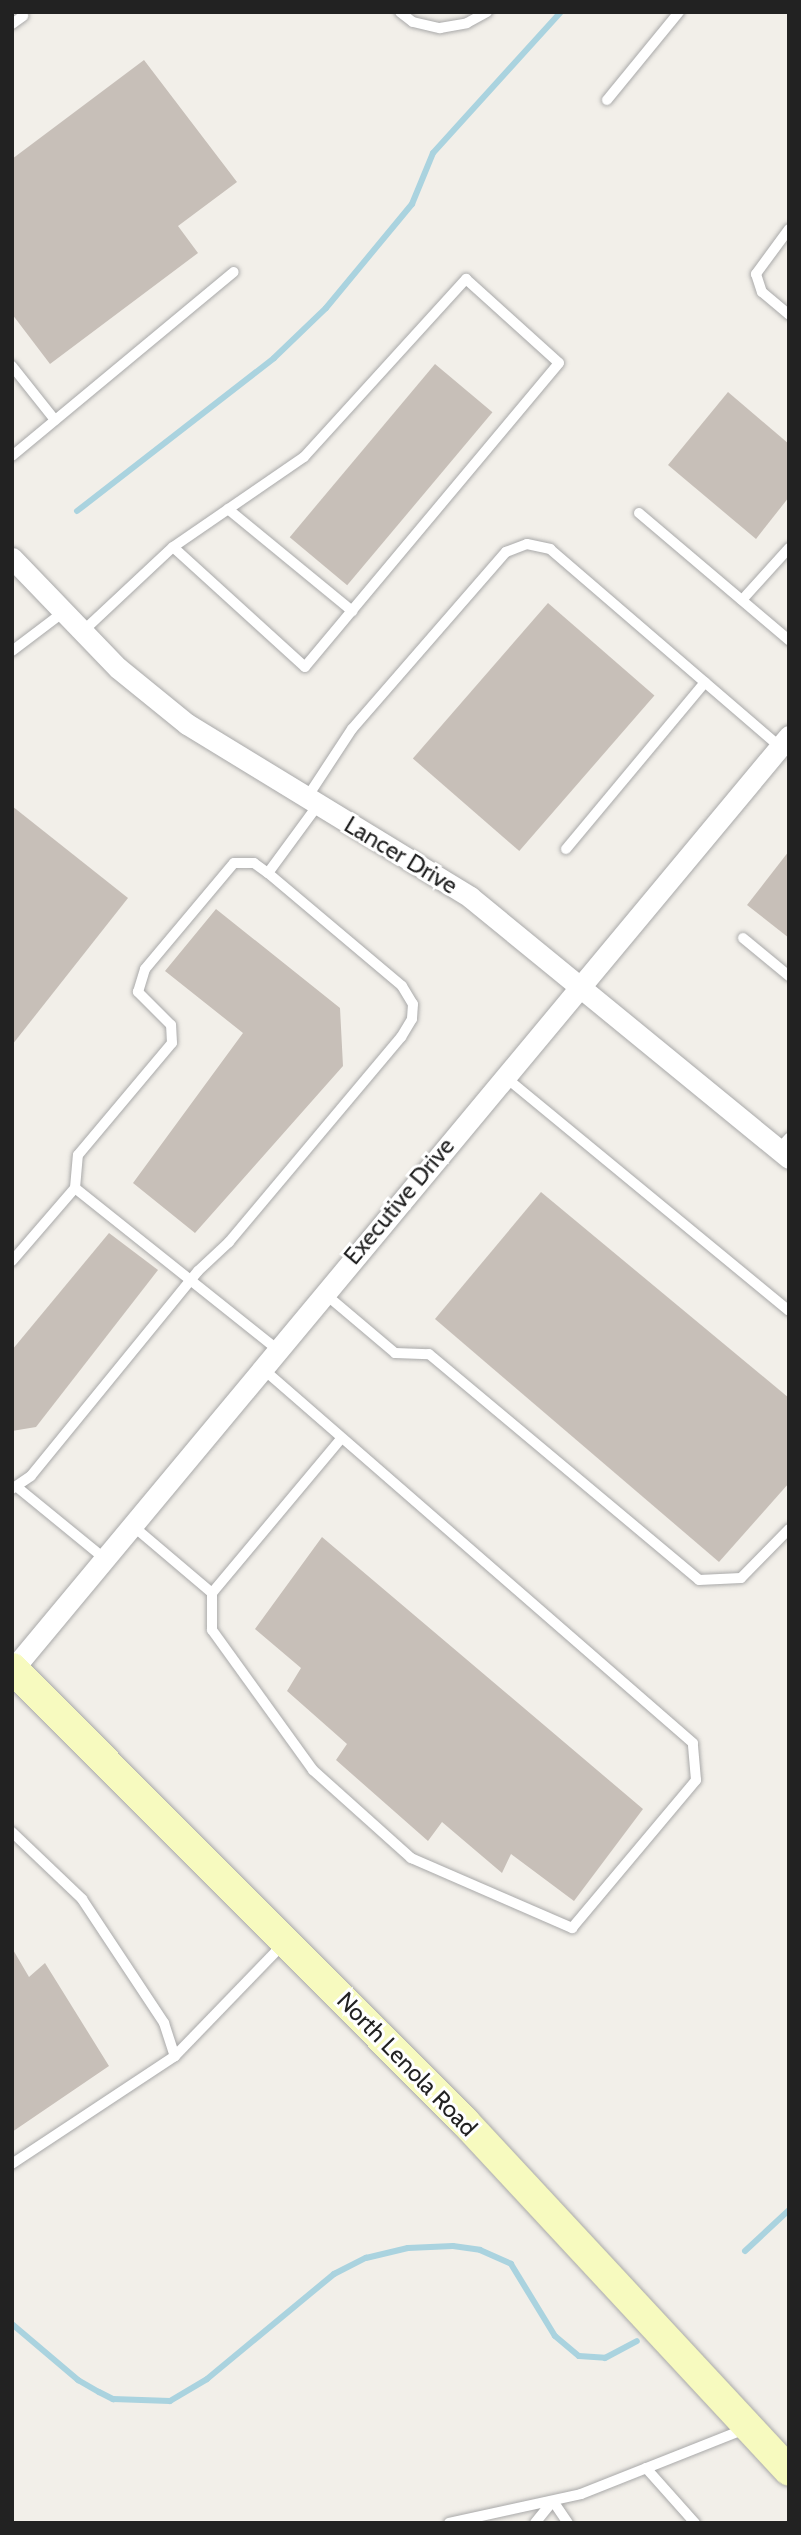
<!DOCTYPE html>
<style>
body{margin:0}
#map{position:relative;width:801px;height:2535px;overflow:hidden;background:#f2efe9;font-family:Cabin,sans-serif}
div>[style]{position:absolute}
.stream>*{height:6px;margin:-3px;padding:0 3px;transform-origin:3px;border-radius:3px;background:#aad3df}
.building>*{inset:0;background:#c7bfb8;transform-origin:0 0}
.roads{filter:drop-shadow(0 0 2px #a9a9a9) drop-shadow(0 0 2px #a9a9a9)}
.service>*{height:10px;margin:-5px;padding:0 5px;transform-origin:5px;border-radius:5px;background:#fff}
.minor>*{height:21px;margin:-10.5px;padding:0 10.5px;transform-origin:10.5px;border-radius:10.5px;background:#fff}
.secondary>*{height:30px;margin:-15px;padding:0 15px;transform-origin:15px;border-radius:15px;background:#f7fabf}
span{translate:-50% -50%;white-space:nowrap;text-align:center;line-height:1.15;-webkit-text-stroke:6px #fff;paint-order:stroke}
.street-label{font-size:24px;color:#222}
.frame{position:absolute;inset:0;border:14px solid #222;pointer-events:none}
</style>
<div id="map">
<div class="stream">
<i style="left:77px;top:511px;width:249px;rotate:-37.8deg"></i>
<i style="left:274px;top:358px;width:72px;rotate:-43.9deg"></i>
<i style="left:326px;top:308px;width:135px;rotate:-50.4deg"></i>
<i style="left:412px;top:204px;width:55px;rotate:-67.6deg"></i>
<i style="left:433px;top:153px;width:190px;rotate:-47.8deg"></i>
<i style="left:745px;top:2251px;width:60px;rotate:-43deg"></i>
<i style="left:12px;top:2324px;width:87px;rotate:40.3deg"></i>
<i style="left:78px;top:2380px;width:24px;rotate:30deg"></i>
<i style="left:99px;top:2392px;width:16px;rotate:27deg"></i>
<i style="left:113px;top:2399px;width:57px;rotate:2deg"></i>
<i style="left:170px;top:2401px;width:43px;rotate:-30.7deg"></i>
<i style="left:207px;top:2379px;width:165px;rotate:-39.6deg"></i>
<i style="left:334px;top:2274px;width:36px;rotate:-27deg"></i>
<i style="left:366px;top:2258px;width:43px;rotate:-13.4deg"></i>
<i style="left:408px;top:2248px;width:45px;rotate:-2.5deg"></i>
<i style="left:453px;top:2246px;width:27px;rotate:8deg"></i>
<i style="left:480px;top:2250px;width:34px;rotate:24deg"></i>
<i style="left:511px;top:2264px;width:84px;rotate:58.6deg"></i>
<i style="left:555px;top:2336px;width:31px;rotate:40deg"></i>
<i style="left:579px;top:2356px;width:26px;rotate:4deg"></i>
<i style="left:605px;top:2358px;width:36px;rotate:-28deg"></i>
</div>
<div class="building">
<i style="clip-path:polygon(144px 60px,237px 182px,178px 226px,198px 253px,50px 364px,12px 314px,12px 159px)"></i>
<i style="left:435px;top:364px;width:75px;height:226px;rotate:40deg"></i>
<i style="clip-path:polygon(728px 392px,789px 444px,789px 497px,756px 539px,668px 465px)"></i>
<i style="left:548px;top:603px;width:141px;height:206px;rotate:41deg"></i>
<i style="clip-path:polygon(12px 806px,128px 898px,12px 1045px)"></i>
<i style="clip-path:polygon(789px 851px,789px 938px,747px 905px)"></i>
<i style="clip-path:polygon(216px 909px,340px 1008px,343px 1066px,195px 1233px,133px 1183px,243px 1033px,165px 971px)"></i>
<i style="clip-path:polygon(541px 1192px,789px 1398px,789px 1483px,719px 1562px,435px 1319px)"></i>
<i style="clip-path:polygon(109px 1233px,158px 1270px,36px 1427px,12px 1431px,12px 1350px)"></i>
<i style="clip-path:polygon(322px 1537px,643px 1809px,574px 1901px,511px 1854px,502px 1873px,442px 1822px,428px 1841px,336px 1760px,347px 1744px,287px 1691px,301px 1668px,255px 1629px)"></i>
<i style="clip-path:polygon(12px 1948px,29px 1977px,45px 1963px,109px 2066px,12px 2132px)"></i>
</div>
<div class="roads">
<div class="service">
<i style="left:400px;top:12px;width:16px;rotate:38deg"></i>
<i style="left:413px;top:22px;width:28px;rotate:13deg"></i>
<i style="left:440px;top:28px;width:27px;rotate:-10deg"></i>
<i style="left:467px;top:23px;width:23px;rotate:-29deg"></i>
<i style="left:12px;top:24px;width:14px;rotate:-36deg"></i>
<i style="left:607px;top:100px;width:114px;rotate:-50.7deg"></i>
<i style="left:789px;top:229px;width:56px;rotate:126.3deg"></i>
<i style="left:756px;top:274px;width:19px;rotate:72deg"></i>
<i style="left:762px;top:292px;width:35px;rotate:40deg"></i>
<i style="left:12px;top:366px;width:69px;rotate:51.5deg"></i>
<i style="left:12px;top:456px;width:288px;rotate:-39.7deg"></i>
<i style="left:228px;top:509px;width:161px;rotate:39.4deg"></i>
<i style="left:639px;top:513px;width:197px;rotate:40.3deg"></i>
<i style="left:742px;top:600px;width:70px;rotate:-47.9deg"></i>
<i style="left:81px;top:633px;width:126px;rotate:-43.1deg"></i>
<i style="left:173px;top:547px;width:159px;rotate:-34.5deg"></i>
<i style="left:304px;top:457px;width:241px;rotate:-47.7deg"></i>
<i style="left:466px;top:279px;width:125px;rotate:42.1deg"></i>
<i style="left:559px;top:363px;width:396px;rotate:129.9deg"></i>
<i style="left:305px;top:667px;width:178px;rotate:-137.7deg"></i>
<i style="left:12px;top:651px;width:63px;rotate:-37.2deg"></i>
<i style="left:306px;top:799px;width:84px;rotate:-56.7deg"></i>
<i style="left:352px;top:729px;width:235px;rotate:-49deg"></i>
<i style="left:506px;top:552px;width:22px;rotate:-21deg"></i>
<i style="left:527px;top:544px;width:24px;rotate:12deg"></i>
<i style="left:550px;top:549px;width:303px;rotate:40.7deg"></i>
<i style="left:566px;top:849px;width:217px;rotate:-50.2deg"></i>
<i style="left:268px;top:873px;width:84px;rotate:-53.7deg"></i>
<i style="left:743px;top:938px;width:60px;rotate:39.6deg"></i>
<i style="left:504px;top:1076px;width:369px;rotate:39.5deg"></i>
<i style="left:779px;top:1149px;width:15px;rotate:-48deg"></i>
<i style="left:75px;top:1188px;width:260px;rotate:38.6deg"></i>
<i style="left:12px;top:1261px;width:96px;rotate:-49.2deg"></i>
<i style="left:75px;top:1188px;width:33px;rotate:-85deg"></i>
<i style="left:78px;top:1155px;width:146px;rotate:-50deg"></i>
<i style="left:172px;top:1043px;width:18px;rotate:-93deg"></i>
<i style="left:171px;top:1025px;width:47px;rotate:-135deg"></i>
<i style="left:138px;top:992px;width:24px;rotate:-73deg"></i>
<i style="left:145px;top:969px;width:138px;rotate:-50deg"></i>
<i style="left:234px;top:863px;width:20px"></i>
<i style="left:254px;top:863px;width:17px;rotate:36deg"></i>
<i style="left:268px;top:873px;width:175px;rotate:40.1deg"></i>
<i style="left:402px;top:986px;width:21px;rotate:59deg"></i>
<i style="left:413px;top:1004px;width:15px;rotate:94deg"></i>
<i style="left:412px;top:1019px;width:21px;rotate:121deg"></i>
<i style="left:401px;top:1037px;width:268px;rotate:130deg"></i>
<i style="left:229px;top:1242px;width:42px;rotate:136.9deg"></i>
<i style="left:198px;top:1271px;width:264px;rotate:129.2deg"></i>
<i style="left:31px;top:1476px;width:23px;rotate:146deg"></i>
<i style="left:324px;top:1293px;width:93px;rotate:40.2deg"></i>
<i style="left:395px;top:1353px;width:34px;rotate:2deg"></i>
<i style="left:429px;top:1354px;width:352px;rotate:39.9deg"></i>
<i style="left:699px;top:1580px;width:42px;rotate:-2.7deg"></i>
<i style="left:741px;top:1578px;width:69px;rotate:-45.6deg"></i>
<i style="left:17px;top:1487px;width:114px;rotate:39.3deg"></i>
<i style="left:133px;top:1526px;width:104px;rotate:40.3deg"></i>
<i style="left:212px;top:1593px;width:37px;rotate:90deg"></i>
<i style="left:212px;top:1630px;width:173px;rotate:54.2deg"></i>
<i style="left:313px;top:1770px;width:132px;rotate:41.9deg"></i>
<i style="left:411px;top:1858px;width:176px;rotate:23.5deg"></i>
<i style="left:572px;top:1928px;width:193px;rotate:-50deg"></i>
<i style="left:696px;top:1780px;width:37px;rotate:-95deg"></i>
<i style="left:693px;top:1743px;width:571px;rotate:-138.97deg"></i>
<i style="left:212px;top:1593px;width:199px;rotate:-50.1deg"></i>
<i style="left:12px;top:1832px;width:97px;rotate:43.7deg"></i>
<i style="left:82px;top:1899px;width:149px;rotate:56.5deg"></i>
<i style="left:164px;top:2023px;width:35px;rotate:72deg"></i>
<i style="left:175px;top:2056px;width:196px;rotate:146.5deg"></i>
<i style="left:175px;top:2056px;width:158px;rotate:-46deg"></i>
<i style="left:646px;top:2468px;width:74px;rotate:48.3deg"></i>
<i style="left:553px;top:2501px;width:27px;rotate:56deg"></i>
<i style="left:449px;top:2523px;width:135px;rotate:-12.4deg"></i>
<i style="left:581px;top:2494px;width:176px;rotate:-21.6deg"></i>
<i style="left:535px;top:2523px;width:28px;rotate:-51deg"></i>
</div>
<div class="minor">
<i style="left:12px;top:558px;width:153px;rotate:46.1deg"></i>
<i style="left:118px;top:668px;width:89px;rotate:39.1deg"></i>
<i style="left:187px;top:724px;width:332px;rotate:31.4deg"></i>
<i style="left:470px;top:897px;width:412px;rotate:39.3deg"></i>
<i style="left:13px;top:1669px;width:1214px;rotate:-50.25deg"></i>
</div>
<div class="secondary">
<i style="left:12px;top:1668px;width:641px;rotate:45.06deg"></i>
<i style="left:465px;top:2122px;width:476px;rotate:47.1deg"></i>
</div>
</div>
<div class="street-label">
<span style="left:401px;top:855px;rotate:31deg">Lancer Drive</span>
<span style="left:399px;top:1201px;rotate:-50deg">Executive Drive</span>
<span style="left:407px;top:2064px;rotate:46deg">North Lenola Road</span>
</div>
<div class="frame"></div>
</div>
